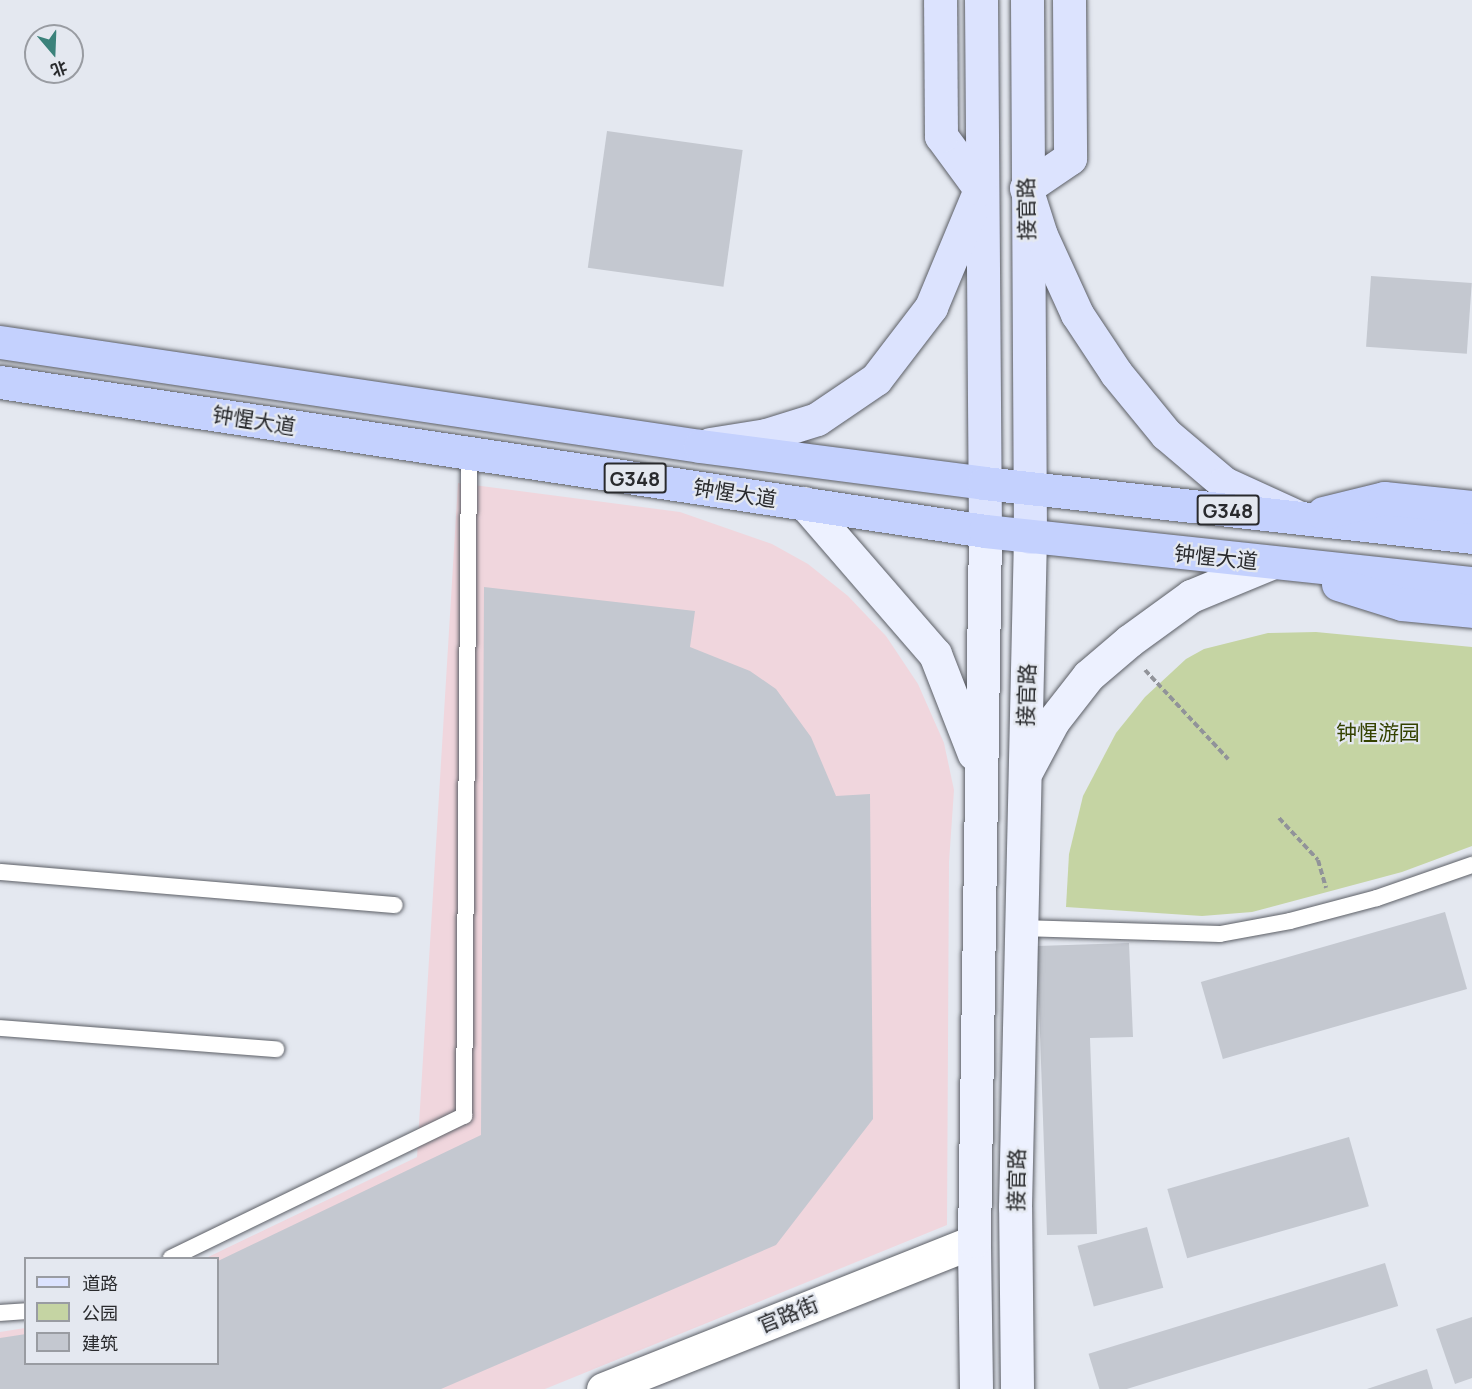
<!DOCTYPE html>
<meta charset="utf-8">
<style>
body{margin:0}
#map{position:relative;width:1472px;height:1389px;overflow:hidden;background:#e4e8f0;font-family:Manrope,"Noto Sans SC",sans-serif}
div>[style]{position:absolute}
.commercial>*{inset:0;background:#f0d6dd}
.green>*{inset:0;background:#c5d4a3}
.building>*{inset:0;background:#c4c8d0;transform-origin:0 0}
.path>*{height:4px;margin-top:-2px;transform-origin:0;background:repeating-linear-gradient(90deg,#919399 0 6px,transparent 0 9px)}
.roads{filter:drop-shadow(0 0 2px #5c5f66) drop-shadow(0 0 2px #5c5f66)}
.lane>*{height:16px;margin:-8px;padding:0 8px;transform-origin:8px;border-radius:8px;background:#fff}
.street>*{height:33px;margin:-16.5px;padding:0 16.5px;transform-origin:16.5px;border-radius:16.5px;background:#fff}
.secondary>*{height:33px;margin:-16.5px;padding:0 16.5px;transform-origin:16.5px;border-radius:16.5px;background:#edf1ff}
.primary>*{height:33px;margin:-16.5px;padding:0 16.5px;transform-origin:16.5px;border-radius:16.5px;background:#dce3fe}
.highway>*{height:33px;margin:-16.5px;padding:0 16.5px;transform-origin:16.5px;border-radius:16.5px;background:#c4d1fe}
span{translate:-50% -50%;white-space:nowrap;text-align:center;line-height:1.15;-webkit-text-stroke:4.5px #e4e8f0;paint-order:stroke}
.shield-label span{padding:2px 4px;background:#e4e8f0;border:2px solid;border-radius:4px;-webkit-text-stroke-width:0}
.shield-label{font-size:20px;color:#292a2d;font-weight:700}
.street-label{font-size:21px;color:#292a2d}
.park-label{font-size:21px;color:#344200}
.legend{position:absolute;left:24px;top:1257px;width:195px;height:108px;box-sizing:border-box;background:#e4e8f0;border:2px solid #999ca2;margin:0;padding:8px 10px;list-style:none;font-size:18px;color:#292a2d}
.legend li{display:flex;align-items:center;gap:12px;height:30px}
.legend b{width:30px;border:2px solid #999ca2}
.north{position:absolute;left:24px;top:24px;width:60px;height:60px;box-sizing:border-box;background:#e4e8f0;border:2px solid #999ca2;border-radius:50%;rotate:161deg;font-size:16px;font-weight:700;line-height:24px;text-align:center;color:#292a2d}
.north::after{content:'';display:block;margin:auto;width:21px;height:27px;background:#3b827b;clip-path:polygon(50% 0,100% 100%,50% 72%,0 100%)}
</style>
<div id="map">
<div class="commercial">
<i style="clip-path:polygon(458px 483px,680px 512px,772px 544px,808px 564px,848px 596px,886px 636px,918px 684px,944px 743px,954px 790px,949px 862px,947px 1225px,545px 1389px,0 1389px,0 1332px,25px 1328px,26px 1364px,218px 1364px,218px 1258px,206px 1258px,417px 1157px)"></i>
</div>
<div class="green">
<i style="clip-path:polygon(1316px 632px,1472px 647px,1472px 846px,1402px 872px,1252px 912px,1202px 916px,1066px 907px,1069px 854px,1083px 796px,1116px 733px,1145px 697px,1186px 659px,1204px 649px,1268px 633px)"></i>
</div>
<div class="building">
<i style="left:607px;top:131px;width:137px;height:138px;rotate:8deg"></i>
<i style="left:1371px;top:276px;width:101px;height:71px;rotate:4deg"></i>
<i style="clip-path:polygon(484px 587px,695px 611px,690px 647px,750px 671px,776px 689px,811px 737px,836px 796px,870px 794px,873px 1119px,776px 1245px,441px 1389px,0 1389px,0 1338px,26px 1334px,26px 1364px,218px 1364px,218px 1261px,481px 1135px)"></i>
<i style="left:1445px;top:912px;width:80px;height:254px;rotate:74deg"></i>
<i style="clip-path:polygon(1129px 943px,1133px 1037px,1090px 1038px,1097px 1234px,1047px 1235px,1037px 946px)"></i>
<i style="left:1349px;top:1137px;width:72px;height:189px;rotate:74deg"></i>
<i style="left:1147px;top:1227px;width:63px;height:72px;rotate:75deg"></i>
<i style="left:1385px;top:1263px;width:45px;height:310px;rotate:73deg"></i>
<i style="clip-path:polygon(1472px 1317px,1472px 1378px,1455px 1384px,1436px 1329px)"></i>
<i style="clip-path:polygon(1427px 1369px,1433px 1389px,1367px 1389px)"></i>
</div>
<div class="path">
<i style="left:1145px;top:670px;width:122px;rotate:47deg"></i>
<i style="left:1279px;top:818px;width:57px;rotate:47.1deg"></i>
<i style="left:1318px;top:860px;width:29px;rotate:74deg"></i>
</div>
<div class="roads">
<div class="lane">
<i style="left:0;top:872px;width:396px;rotate:4.8deg"></i>
<i style="left:1020px;top:928px;width:200px;rotate:1.7deg"></i>
<i style="left:1220px;top:934px;width:71px;rotate:-10.5deg"></i>
<i style="left:1290px;top:921px;width:90px;rotate:-14.8deg"></i>
<i style="left:1377px;top:898px;width:101px;rotate:-19.2deg"></i>
<i style="left:0;top:1028px;width:277px;rotate:4.4deg"></i>
<i style="left:171px;top:1258px;width:326px;rotate:-25.9deg"></i>
<i style="left:464px;top:1116px;width:663px;rotate:-89.57deg"></i>
<i style="left:0;top:1313px;width:26px;rotate:-4deg"></i>
</div>
<div class="street">
<i style="left:603px;top:1389px;width:399px;rotate:-21.7deg"></i>
</div>
<div class="secondary">
<i style="left:804px;top:503px;width:200px;rotate:49.1deg"></i>
<i style="left:935px;top:654px;width:107px;rotate:68.7deg"></i>
<i style="left:1027px;top:770px;width:55px;rotate:-62deg"></i>
<i style="left:1053px;top:721px;width:57px;rotate:-52.1deg"></i>
<i style="left:1088px;top:676px;width:54px;rotate:-40.5deg"></i>
<i style="left:1129px;top:641px;width:77px;rotate:-36deg"></i>
<i style="left:1191px;top:596px;width:87px;rotate:-22.4deg"></i>
<i style="left:976px;top:1389px;width:148px;rotate:-90.8deg"></i>
<i style="left:974px;top:1241px;width:710px;rotate:-89.11deg"></i>
<i style="left:1017px;top:1389px;width:182px;rotate:-90.6deg"></i>
<i style="left:1015px;top:1207px;width:670px;rotate:-88.72deg"></i>
</div>
<div class="primary">
<i style="left:981px;top:0;width:531px;rotate:89.57deg"></i>
<i style="left:1027px;top:0;width:537px;rotate:89.68deg"></i>
<i style="left:1069px;top:0;width:158px;rotate:89.6deg"></i>
<i style="left:1070px;top:158px;width:53px;rotate:145.7deg"></i>
<i style="left:1026px;top:188px;width:49px;rotate:72.3deg"></i>
<i style="left:1041px;top:235px;width:87px;rotate:65.5deg"></i>
<i style="left:1077px;top:314px;width:71px;rotate:56.5deg"></i>
<i style="left:1116px;top:373px;width:79px;rotate:50.7deg"></i>
<i style="left:1166px;top:434px;width:76px;rotate:40.2deg"></i>
<i style="left:1224px;top:483px;width:77px;rotate:24.6deg"></i>
<i style="left:710px;top:444px;width:57px;rotate:-9.1deg"></i>
<i style="left:766px;top:435px;width:53px;rotate:-17.4deg"></i>
<i style="left:817px;top:419px;width:71px;rotate:-34.1deg"></i>
<i style="left:876px;top:379px;width:91px;rotate:-52.6deg"></i>
<i style="left:931px;top:307px;width:128px;rotate:-67.4deg"></i>
<i style="left:980px;top:189px;width:66px;rotate:-126.3deg"></i>
<i style="left:941px;top:136px;width:136px;rotate:-90.4deg"></i>
</div>
<div class="highway">
<i style="left:0;top:342px;width:708px;rotate:8.45deg"></i>
<i style="left:700px;top:446px;width:286px;rotate:7.4deg"></i>
<i style="left:984px;top:483px;width:491px;rotate:6.3deg"></i>
<i style="left:0;top:382px;width:996px;rotate:8.6deg"></i>
<i style="left:985px;top:531px;width:490px;rotate:6.1deg"></i>
<i style="left:1323px;top:513px;width:63px;rotate:-13.8deg"></i>
<i style="left:1384px;top:498px;width:88px;rotate:5.8deg"></i>
<i style="left:1338px;top:584px;width:67px;rotate:17.4deg"></i>
<i style="left:1402px;top:604px;width:70px;rotate:5.7deg"></i>
</div>
</div>
<div class="shield-label">
<span style="left:635px;top:478px">G348</span>
<span style="left:1228px;top:510px">G348</span>
</div>
<div class="street-label">
<span style="left:1026px;top:209px;rotate:-91deg">接官路</span>
<span style="left:254px;top:420px;rotate:9deg">钟惺大道</span>
<span style="left:735px;top:493px;rotate:9deg">钟惺大道</span>
<span style="left:1216px;top:557px;rotate:6deg">钟惺大道</span>
<span style="left:1026px;top:695px;rotate:-88deg">接官路</span>
<span style="left:1016px;top:1180px;rotate:-89deg">接官路</span>
<span style="left:788px;top:1314px;rotate:-22deg">官路街</span>
</div>
<div class="park-label">
<span style="left:1378px;top:732px">钟惺游园</span>
</div>
<ul class="legend">
<li><b style="height:8px;background:#dce3fe"></b>道路</li>
<li><b style="height:16px;background:#c5d4a3"></b>公园</li>
<li><b style="height:16px;background:#c4c8d0"></b>建筑</li>
</ul>
<div class="north">北</div>
</div>
